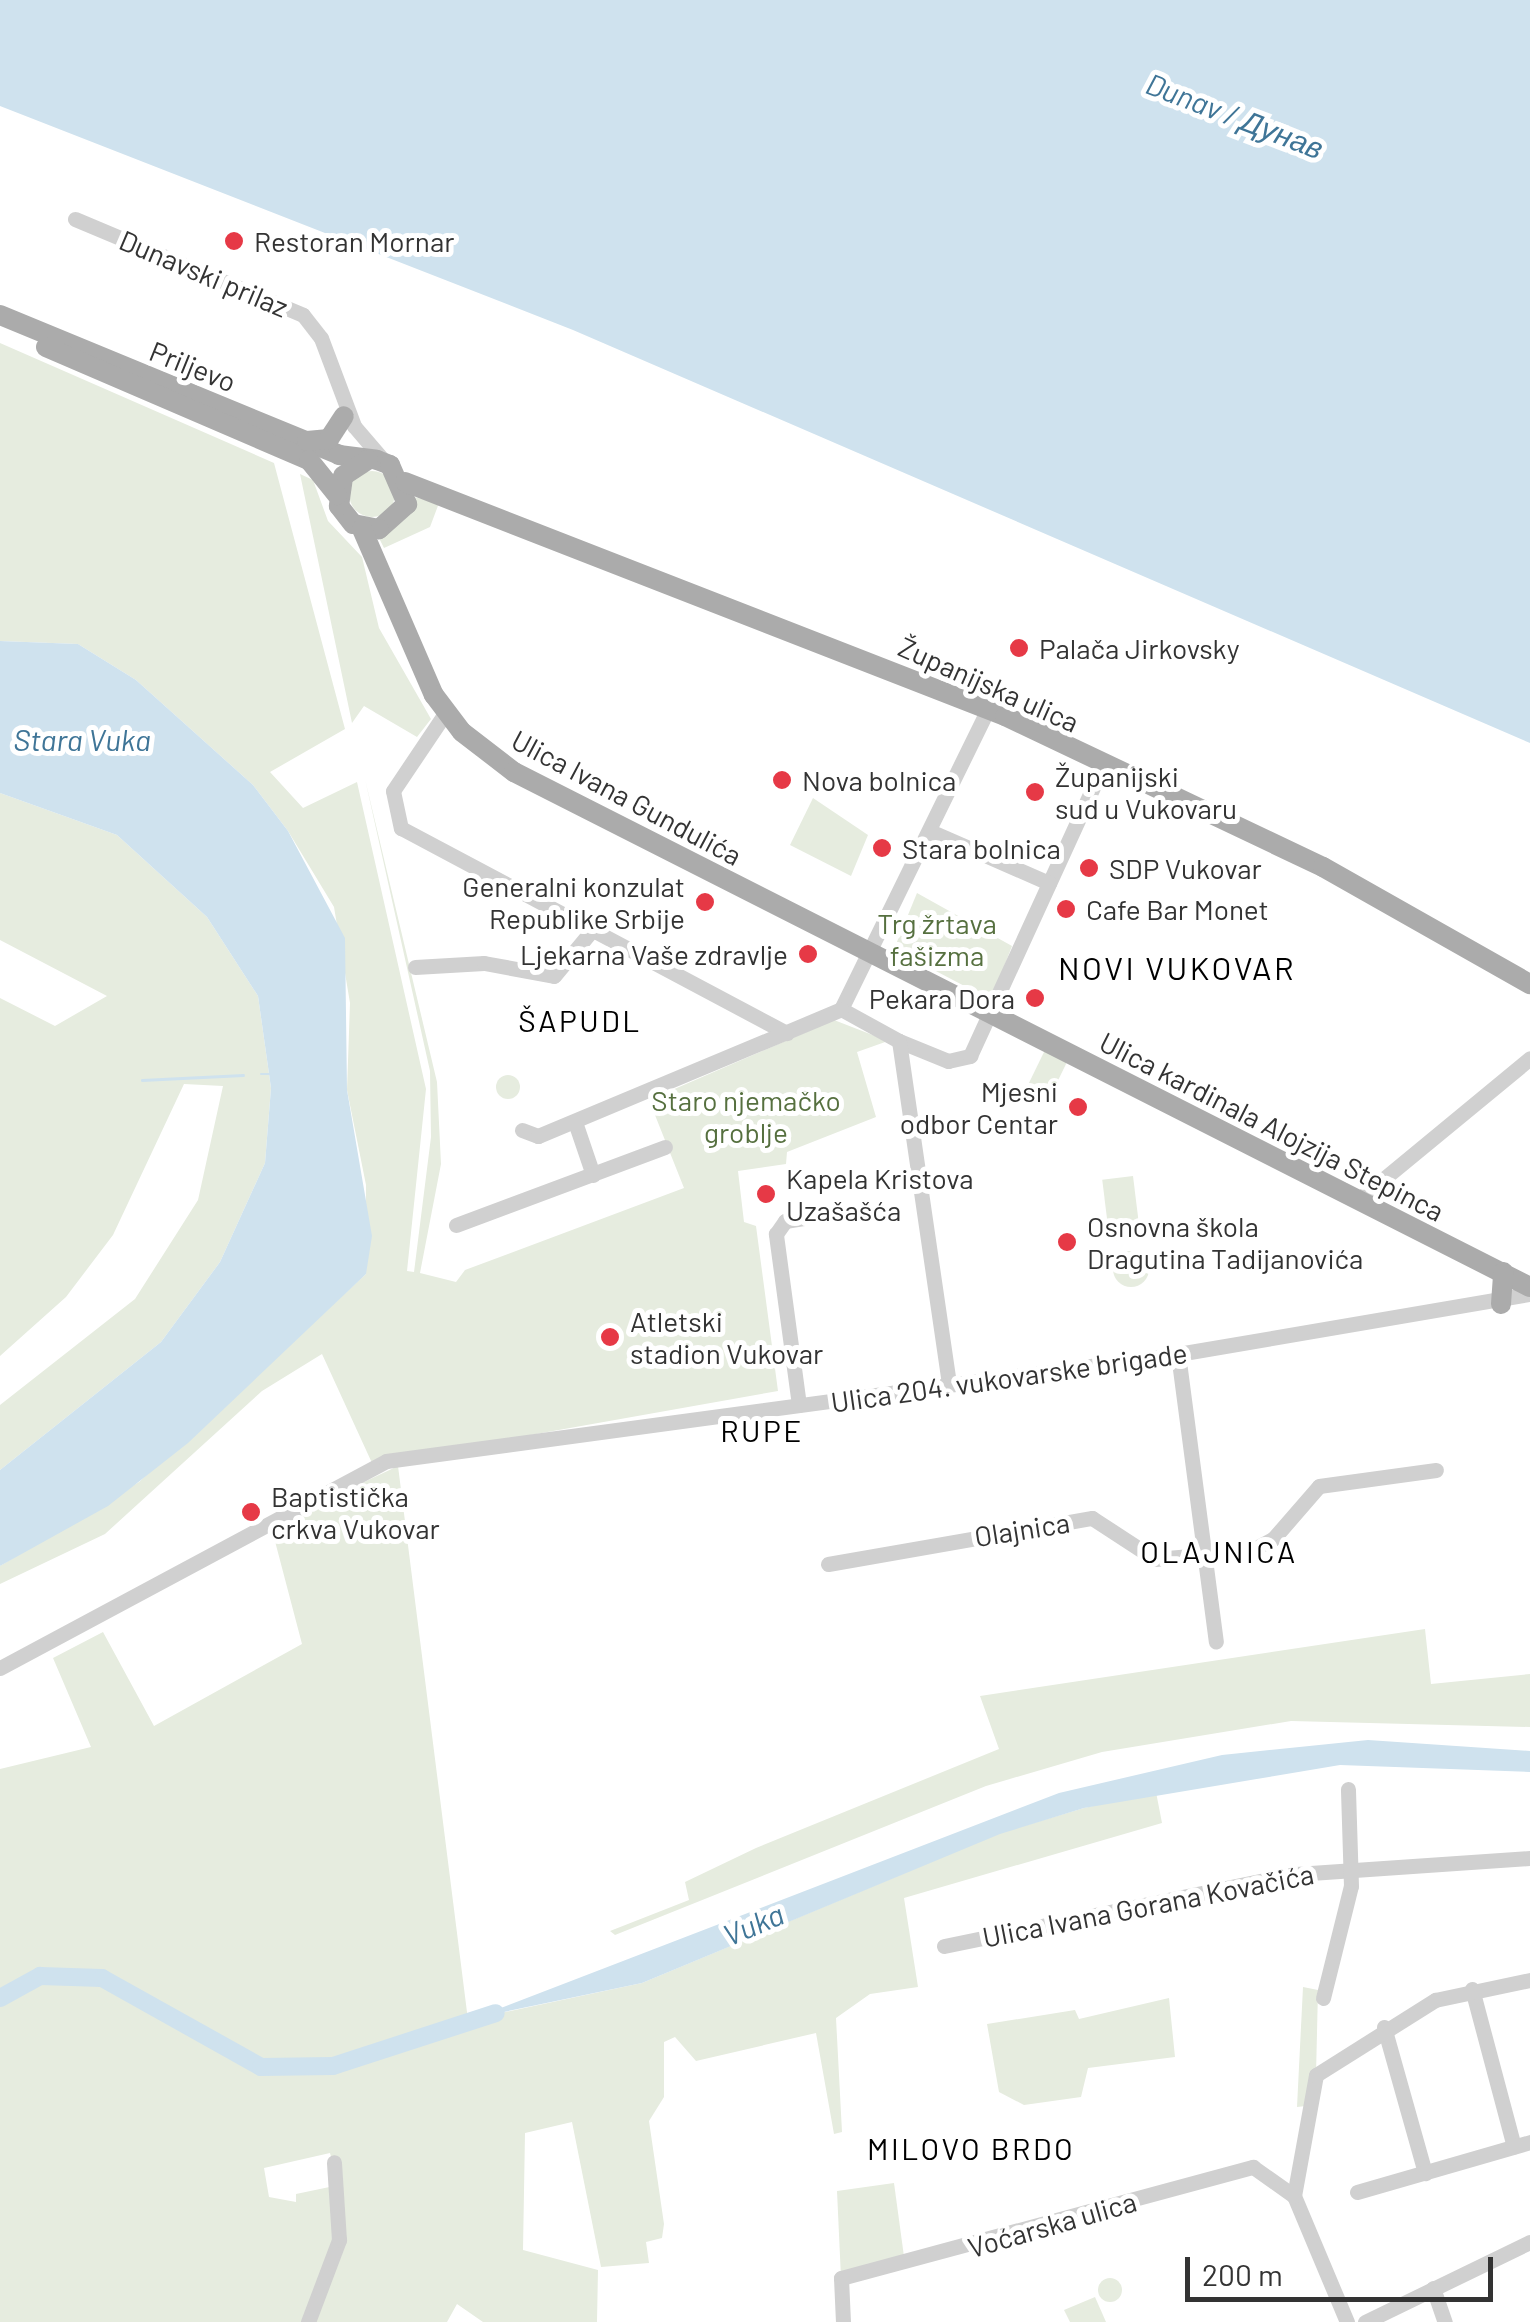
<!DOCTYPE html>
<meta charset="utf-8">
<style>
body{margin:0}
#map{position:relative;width:1530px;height:2322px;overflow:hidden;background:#fff;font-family:Barlow,sans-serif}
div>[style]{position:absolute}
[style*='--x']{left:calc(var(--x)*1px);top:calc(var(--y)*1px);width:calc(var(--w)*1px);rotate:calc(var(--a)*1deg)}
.green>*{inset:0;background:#e6ecdf;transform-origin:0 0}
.round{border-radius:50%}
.water>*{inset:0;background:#cfe2ee}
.stream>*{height:2.5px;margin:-1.25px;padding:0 1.25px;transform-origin:1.25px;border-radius:1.25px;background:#cfe2ee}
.river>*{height:18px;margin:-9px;padding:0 9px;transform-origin:9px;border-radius:9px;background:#cfe2ee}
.minor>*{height:15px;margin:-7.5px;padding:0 7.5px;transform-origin:7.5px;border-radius:7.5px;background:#d0d0d0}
.major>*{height:20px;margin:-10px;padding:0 10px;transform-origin:10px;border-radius:10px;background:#ababab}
.dots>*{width:28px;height:28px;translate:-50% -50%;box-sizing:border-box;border:5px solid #fff;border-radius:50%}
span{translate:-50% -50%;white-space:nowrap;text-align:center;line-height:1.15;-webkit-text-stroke:10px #fff;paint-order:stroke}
.poi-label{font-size:28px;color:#333}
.left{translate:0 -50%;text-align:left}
.right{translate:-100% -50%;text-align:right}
.street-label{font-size:28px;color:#333}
.park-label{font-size:28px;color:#56703f}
.water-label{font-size:30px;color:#3f7597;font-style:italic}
.neighbourhood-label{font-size:30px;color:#000;letter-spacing:2.5px}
.quarter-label{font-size:32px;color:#000;letter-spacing:2.5px}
.scale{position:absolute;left:1185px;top:2257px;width:308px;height:45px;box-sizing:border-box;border:5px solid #333;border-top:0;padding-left:12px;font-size:30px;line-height:35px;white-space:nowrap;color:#333;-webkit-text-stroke:8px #fff;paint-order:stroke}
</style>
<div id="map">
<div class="green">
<div style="clip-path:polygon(0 343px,274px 463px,345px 729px,270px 772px,303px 808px,357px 782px,426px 1089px,407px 1271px,414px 1272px,431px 1137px,430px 1071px,365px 779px,437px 1082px,441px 1164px,420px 1273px,456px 1282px,465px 1270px,684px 1188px,649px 1100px,834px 1020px,888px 1041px,857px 1052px,876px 1117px,787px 1152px,786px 1164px,738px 1171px,744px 1222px,756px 1226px,778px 1391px,372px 1463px,322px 1354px,262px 1391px,105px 1534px,0 1584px,0 1566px,139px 1482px,366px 1274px,366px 1185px,347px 1090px,350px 1003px,334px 907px,288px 831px,253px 785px,136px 680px,78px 644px,0 641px)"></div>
<div class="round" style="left:349px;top:471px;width:46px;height:46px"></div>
<div style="clip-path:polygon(300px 474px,313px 480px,328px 521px,362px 557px,379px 628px,431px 719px,417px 737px,364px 706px,352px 723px)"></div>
<div style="clip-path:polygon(414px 497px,439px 503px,430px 527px,384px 548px,378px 536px,404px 520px)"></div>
<div style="clip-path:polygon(0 793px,117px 835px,207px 917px,258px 996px,271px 1088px,265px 1163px,220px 1262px,161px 1342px,0 1470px,0 1405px,135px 1299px,198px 1200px,223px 1086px,184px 1084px,113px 1235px,66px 1297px,0 1356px,0 998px,55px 1026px,107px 996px,0 940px)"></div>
<div style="clip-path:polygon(813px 798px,868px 835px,851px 876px,790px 845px)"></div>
<div style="clip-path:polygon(917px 893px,1012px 946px,991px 1000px,894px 949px)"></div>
<div style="left:1045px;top:1050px;width:25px;height:50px;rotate:26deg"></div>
<div class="round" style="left:496px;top:1075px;width:24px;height:24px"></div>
<div style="left:1133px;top:1176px;width:62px;height:31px;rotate:83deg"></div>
<div class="round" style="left:1113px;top:1251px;width:36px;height:36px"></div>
<div style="clip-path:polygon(evenodd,398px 1466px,468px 2020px,642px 1983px,1000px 1833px,1084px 1808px,1156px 1792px,1162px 1823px,904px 1898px,918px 1987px,870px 1994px,836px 2018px,842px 2132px,834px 2134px,816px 2033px,696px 2061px,675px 2037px,664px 2042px,664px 2097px,649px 2121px,664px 2224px,662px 2238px,646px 2242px,649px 2263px,601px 2267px,572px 2122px,525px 2133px,523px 2250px,598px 2270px,597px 2322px,483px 2322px,457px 2304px,447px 2322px,0 2322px,0 1769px,91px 1747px,53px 1658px,103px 1632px,154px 1726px,302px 1644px,271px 1526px,398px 1466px,330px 2153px,339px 2185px,296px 2194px,296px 2202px,269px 2197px,264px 2168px,330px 2153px)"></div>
<div style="clip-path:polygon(1425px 1629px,1431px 1684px,1530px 1674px,1530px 1727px,1291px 1721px,1102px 1752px,986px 1786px,615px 1935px,610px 1931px,689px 1900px,685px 1882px,756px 1848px,999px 1749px,980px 1696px)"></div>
<div style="clip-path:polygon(1303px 1987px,1318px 1990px,1316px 2075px,1306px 2106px,1297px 2107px)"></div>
<div style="clip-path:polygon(1169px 1998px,1175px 2057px,1088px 2068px,1081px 2097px,1024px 2105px,999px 2092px,987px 2024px,1075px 2010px,1079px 2019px)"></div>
<div style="clip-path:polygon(894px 2183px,905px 2264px,841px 2278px,837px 2191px)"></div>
<div class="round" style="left:1098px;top:2278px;width:24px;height:24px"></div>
<div style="clip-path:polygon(1095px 2297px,1106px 2322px,1070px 2322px,1064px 2310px)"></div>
</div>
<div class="water">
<div style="clip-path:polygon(0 0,1530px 0,1530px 743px,573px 330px,0 106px)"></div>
<div style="clip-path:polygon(0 641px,78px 644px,136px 680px,253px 785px,288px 831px,345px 938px,347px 1090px,372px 1236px,366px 1274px,188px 1443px,108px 1506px,0 1566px,0 1470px,161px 1342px,220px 1262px,265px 1163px,271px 1088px,258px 996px,207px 917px,117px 835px,0 793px)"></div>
<div style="clip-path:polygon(1368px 1740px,1530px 1751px,1530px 1772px,1340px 1765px,1084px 1808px,1000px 1834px,642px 1983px,475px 2018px,1059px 1793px,1222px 1755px)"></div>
</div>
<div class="stream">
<div style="--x:261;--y:1074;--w:8;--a:0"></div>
<div style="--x:142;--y:1080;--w:101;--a:-2.8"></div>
</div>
<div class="river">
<div style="--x:0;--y:1998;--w:46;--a:-28.8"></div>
<div style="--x:40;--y:1976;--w:62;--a:1.8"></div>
<div style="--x:102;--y:1978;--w:182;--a:29.2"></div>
<div style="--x:261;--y:2067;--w:72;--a:-0.8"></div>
<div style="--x:333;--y:2066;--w:171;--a:-18"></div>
</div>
<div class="minor">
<div style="--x:75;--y:219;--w:247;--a:22.8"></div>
<div style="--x:303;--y:315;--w:29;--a:52"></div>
<div style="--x:321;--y:338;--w:94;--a:69.4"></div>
<div style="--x:354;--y:426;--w:45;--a:49.5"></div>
<div style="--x:988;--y:709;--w:334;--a:116.1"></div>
<div style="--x:841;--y:1009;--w:66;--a:28.9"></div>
<div style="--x:899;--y:1041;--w:53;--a:22.2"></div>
<div style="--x:948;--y:1061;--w:23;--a:-13"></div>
<div style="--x:970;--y:1056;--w:320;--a:-65.4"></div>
<div style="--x:446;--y:712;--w:95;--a:123.9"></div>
<div style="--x:393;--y:791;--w:38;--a:78"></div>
<div style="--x:401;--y:828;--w:437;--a:28"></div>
<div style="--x:930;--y:831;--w:130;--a:23.6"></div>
<div style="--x:415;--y:967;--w:69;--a:-3.3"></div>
<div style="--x:484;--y:963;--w:71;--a:10.5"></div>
<div style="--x:554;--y:976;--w:61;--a:-50.3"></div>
<div style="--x:899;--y:1041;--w:347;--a:81.7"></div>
<div style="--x:575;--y:1122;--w:56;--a:71.2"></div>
<div style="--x:522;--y:1130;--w:17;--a:21"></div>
<div style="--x:538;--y:1136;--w:329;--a:-22.7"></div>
<div style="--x:1358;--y:1200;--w:223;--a:-39.5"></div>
<div style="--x:456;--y:1225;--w:223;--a:-20.5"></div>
<div style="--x:1178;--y:1354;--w:290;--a:82.5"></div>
<div style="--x:799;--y:1405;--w:173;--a:-97.7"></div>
<div style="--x:776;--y:1234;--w:16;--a:-55"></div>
<div style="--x:785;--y:1221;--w:39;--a:-9"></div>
<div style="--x:828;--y:1564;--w:268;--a:-9.9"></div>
<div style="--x:1092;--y:1518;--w:75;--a:33.1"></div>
<div style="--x:1155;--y:1559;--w:95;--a:-4.8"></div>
<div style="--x:1250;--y:1551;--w:26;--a:-28"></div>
<div style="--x:1273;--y:1539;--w:70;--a:-49"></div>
<div style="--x:1319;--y:1486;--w:118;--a:-7.8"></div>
<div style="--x:0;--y:1668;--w:438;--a:-28.2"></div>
<div style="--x:386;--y:1461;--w:799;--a:-7.69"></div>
<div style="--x:1178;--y:1354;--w:357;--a:-9.7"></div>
<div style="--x:944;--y:1946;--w:359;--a:-11.6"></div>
<div style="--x:1296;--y:1874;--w:235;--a:-3.9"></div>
<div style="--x:1472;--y:1989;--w:163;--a:75.1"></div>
<div style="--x:1323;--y:1998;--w:115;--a:-76"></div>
<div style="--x:1351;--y:1886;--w:97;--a:-91.8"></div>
<div style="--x:1384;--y:2027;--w:152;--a:74.3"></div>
<div style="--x:1357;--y:2192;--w:180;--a:-16.1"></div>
<div style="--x:1433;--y:2288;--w:36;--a:71"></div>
<div style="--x:308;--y:2322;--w:88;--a:-69.3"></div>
<div style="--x:339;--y:2240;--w:78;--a:-93.7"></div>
<div style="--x:843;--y:2322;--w:44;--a:-92.6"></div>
<div style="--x:841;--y:2278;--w:427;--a:-15.1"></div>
<div style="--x:1253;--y:2167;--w:50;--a:35.3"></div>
<div style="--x:1347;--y:2322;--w:137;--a:-112.8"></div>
<div style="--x:1294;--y:2196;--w:123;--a:-79.7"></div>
<div style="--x:1316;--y:2075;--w:141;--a:-32.2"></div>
<div style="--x:1435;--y:2000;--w:97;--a:-11.9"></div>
<div style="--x:1365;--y:2322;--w:183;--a:-25.9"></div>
</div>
<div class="major">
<div style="--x:0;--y:315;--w:367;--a:22.4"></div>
<div style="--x:339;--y:455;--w:38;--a:7"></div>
<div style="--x:377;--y:460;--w:14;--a:21"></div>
<div style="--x:390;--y:465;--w:43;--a:66.4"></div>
<div style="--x:407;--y:504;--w:38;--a:138"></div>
<div style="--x:379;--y:529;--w:26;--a:-169"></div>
<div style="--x:353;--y:524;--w:23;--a:-128"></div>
<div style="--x:339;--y:506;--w:30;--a:-82"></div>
<div style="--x:343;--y:476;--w:30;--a:-33"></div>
<div style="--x:46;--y:347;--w:286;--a:23.3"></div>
<div style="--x:309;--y:460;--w:45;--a:51.3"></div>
<div style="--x:307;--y:441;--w:22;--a:-5"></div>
<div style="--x:329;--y:439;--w:27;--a:-57"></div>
<div style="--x:405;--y:482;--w:644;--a:21.31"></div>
<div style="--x:1005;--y:716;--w:352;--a:25.4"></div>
<div style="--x:1323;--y:867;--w:238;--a:29.5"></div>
<div style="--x:362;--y:529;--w:181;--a:66.6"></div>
<div style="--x:434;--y:695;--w:46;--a:52.9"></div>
<div style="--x:462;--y:732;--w:66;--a:37.6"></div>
<div style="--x:514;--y:772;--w:1139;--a:26.88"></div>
<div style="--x:1501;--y:1304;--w:32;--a:-86"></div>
</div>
<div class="dots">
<div style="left:234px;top:241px;background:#e63946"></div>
<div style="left:1019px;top:648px;background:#e63946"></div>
<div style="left:782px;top:780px;background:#e63946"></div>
<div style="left:1035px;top:792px;background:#e63946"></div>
<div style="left:882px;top:848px;background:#e63946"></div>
<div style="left:1089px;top:868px;background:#e63946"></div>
<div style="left:705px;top:902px;background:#e63946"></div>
<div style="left:1066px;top:909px;background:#e63946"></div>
<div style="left:808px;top:954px;background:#e63946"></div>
<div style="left:1035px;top:998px;background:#e63946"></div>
<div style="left:1078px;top:1107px;background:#e63946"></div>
<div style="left:766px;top:1194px;background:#e63946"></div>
<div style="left:1067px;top:1242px;background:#e63946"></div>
<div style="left:610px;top:1337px;background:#e63946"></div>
<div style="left:251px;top:1512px;background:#e63946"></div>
</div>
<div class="poi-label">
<span class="left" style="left:254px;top:241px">Restoran Mornar</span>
<span class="left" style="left:1039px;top:648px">Palača Jirkovsky</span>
<span class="left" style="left:1055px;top:792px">Županijski<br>sud u Vukovaru</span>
<span class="left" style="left:802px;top:780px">Nova bolnica</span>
<span class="left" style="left:902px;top:848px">Stara bolnica</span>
<span class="left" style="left:1109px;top:868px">SDP Vukovar</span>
<span class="right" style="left:685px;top:902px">Generalni konzulat<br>Republike Srbije</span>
<span class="left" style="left:1086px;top:909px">Cafe Bar Monet</span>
<span class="right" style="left:788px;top:954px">Ljekarna Vaše zdravlje</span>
<span class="right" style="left:1015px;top:998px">Pekara Dora</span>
<span class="right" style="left:1058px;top:1107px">Mjesni<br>odbor Centar</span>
<span class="left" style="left:786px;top:1194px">Kapela Kristova<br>Uzašašća</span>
<span class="left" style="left:1087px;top:1242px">Osnovna škola<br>Dragutina Tadijanovića</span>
<span class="left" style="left:630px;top:1337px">Atletski<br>stadion Vukovar</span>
<span class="left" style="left:271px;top:1512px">Baptistička<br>crkva Vukovar</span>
</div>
<div class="street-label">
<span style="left:204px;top:273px;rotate:23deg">Dunavski prilaz</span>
<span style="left:193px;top:366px;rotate:22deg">Priljevo</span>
<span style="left:989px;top:684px;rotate:24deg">Županijska ulica</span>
<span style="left:627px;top:797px;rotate:28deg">Ulica Ivana Gundulića</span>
<span style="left:1272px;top:1126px;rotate:27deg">Ulica kardinala Alojzija Stepinca</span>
<span style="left:1009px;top:1377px;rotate:-8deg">Ulica 204. vukovarske brigade</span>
<span style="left:1022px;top:1529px;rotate:-9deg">Olajnica</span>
<span style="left:1148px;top:1905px;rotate:-11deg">Ulica Ivana Gorana Kovačića</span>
<span style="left:1052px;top:2224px;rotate:-16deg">Voćarska ulica</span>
</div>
<div class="park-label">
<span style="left:937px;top:939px">Trg žrtava<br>fašizma</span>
<span style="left:746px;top:1116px">Staro njemačko<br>groblje</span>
</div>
<div class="water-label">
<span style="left:1235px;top:115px;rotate:21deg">Dunav / Дунав</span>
<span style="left:82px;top:739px">Stara Vuka</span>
<span style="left:753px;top:1924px;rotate:-23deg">Vuka</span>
</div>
<div class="neighbourhood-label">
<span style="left:580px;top:1020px">ŠAPUDL</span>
<span style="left:762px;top:1430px">RUPE</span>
<span style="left:1219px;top:1551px">OLAJNICA</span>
<span style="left:971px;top:2148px">MILOVO BRDO</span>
</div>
<div class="quarter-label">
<span style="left:1177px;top:967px">NOVI VUKOVAR</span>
</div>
<div class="scale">200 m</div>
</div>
